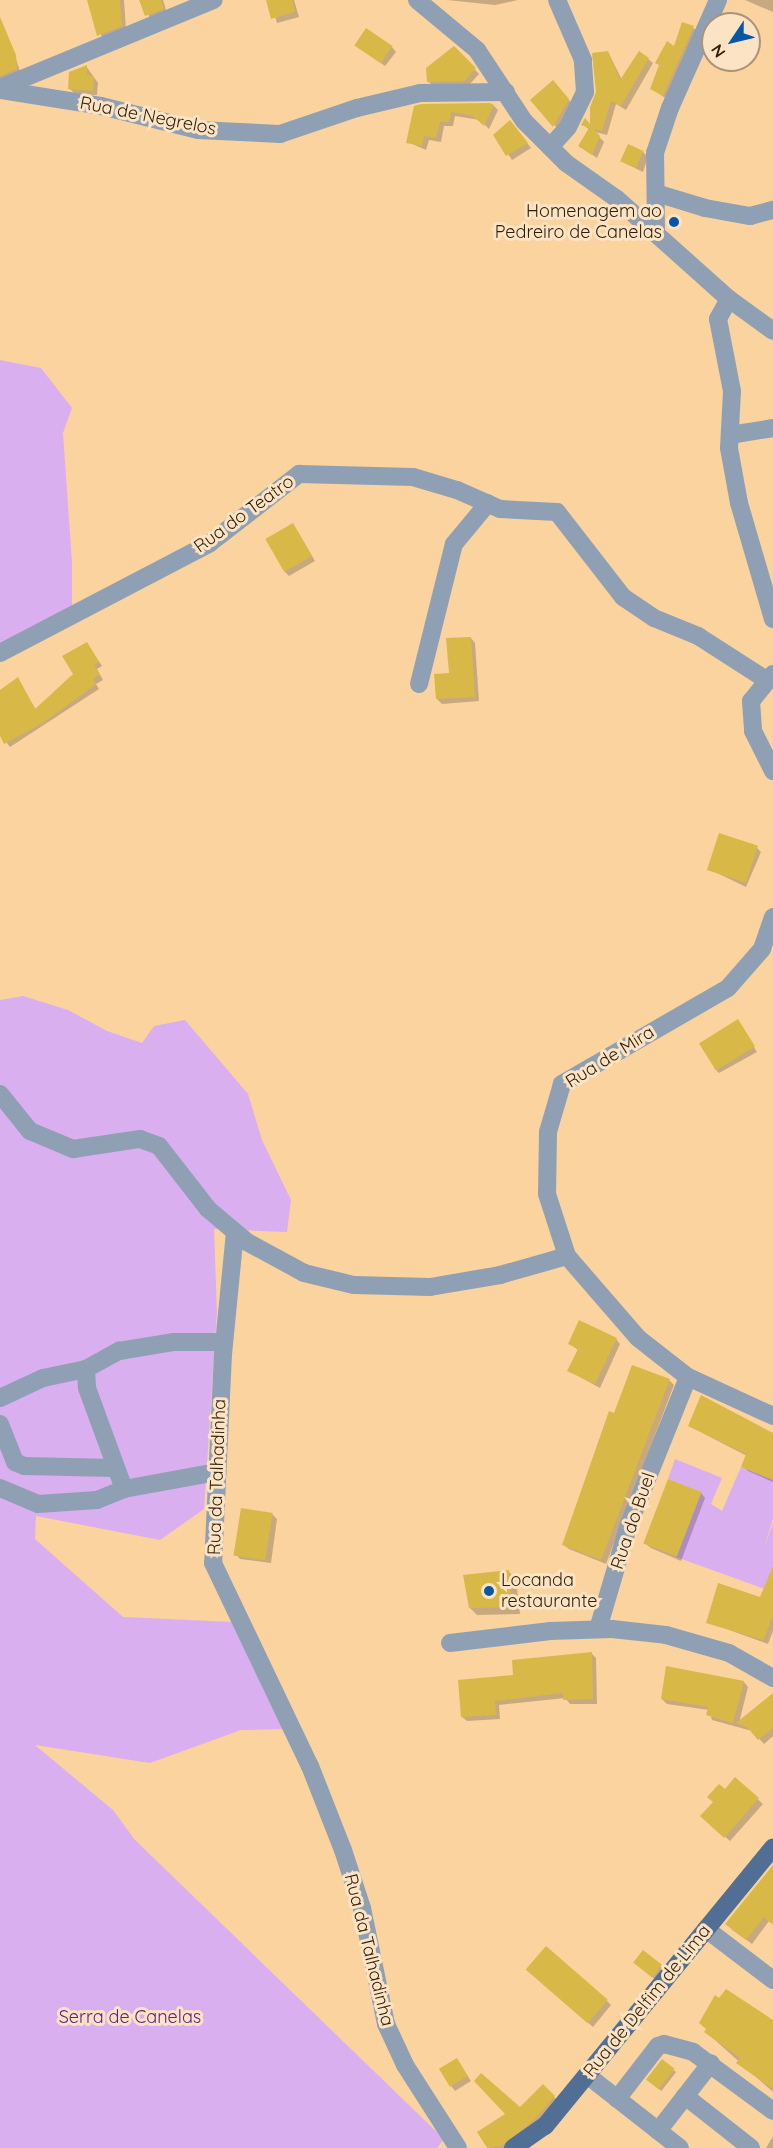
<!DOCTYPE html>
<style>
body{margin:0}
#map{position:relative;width:773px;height:2148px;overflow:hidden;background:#fad39f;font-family:Quicksand,sans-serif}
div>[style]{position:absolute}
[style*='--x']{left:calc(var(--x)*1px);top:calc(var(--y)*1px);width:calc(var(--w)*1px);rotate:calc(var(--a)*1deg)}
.green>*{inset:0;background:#d9afef}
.shadow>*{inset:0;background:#0003;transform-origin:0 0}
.building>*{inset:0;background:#d8b947;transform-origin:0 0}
.minor>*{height:18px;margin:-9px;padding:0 9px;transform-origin:9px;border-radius:9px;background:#8fa0b5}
.major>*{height:18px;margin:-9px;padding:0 9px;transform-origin:9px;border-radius:9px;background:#516f94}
.dots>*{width:16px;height:16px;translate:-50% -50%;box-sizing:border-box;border:3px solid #fbe3c4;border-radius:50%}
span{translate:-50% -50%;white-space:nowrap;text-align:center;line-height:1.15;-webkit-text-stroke:6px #fbe3c4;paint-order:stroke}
.street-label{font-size:18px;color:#2e1f0a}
.poi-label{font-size:18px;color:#2e1f0a}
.right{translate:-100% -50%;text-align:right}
.left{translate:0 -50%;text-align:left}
.park-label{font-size:18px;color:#661d83}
.north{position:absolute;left:701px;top:12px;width:60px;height:60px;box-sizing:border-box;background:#fbe3c4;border:2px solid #a9957a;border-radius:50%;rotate:235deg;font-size:16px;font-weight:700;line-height:24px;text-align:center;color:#2e1f0a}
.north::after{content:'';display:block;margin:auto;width:21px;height:27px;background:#0658a7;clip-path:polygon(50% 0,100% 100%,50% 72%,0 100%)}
</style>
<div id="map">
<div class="green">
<div style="clip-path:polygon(0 360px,41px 368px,72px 408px,63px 433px,72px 563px,72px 619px,0 655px)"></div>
<div style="clip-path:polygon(23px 996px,68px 1010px,107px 1031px,142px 1043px,154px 1026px,185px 1020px,248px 1094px,262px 1140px,291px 1200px,287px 1232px,214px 1229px,217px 1313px,204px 1509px,160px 1540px,36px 1516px,35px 1539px,123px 1617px,232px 1622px,284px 1729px,241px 1730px,150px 1763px,35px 1745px,113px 1810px,135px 1840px,444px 2139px,437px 2148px,0 2148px,0 1000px)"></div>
<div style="clip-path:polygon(675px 1459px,722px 1478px,711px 1504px,722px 1511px,741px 1467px,773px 1480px,773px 1519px,763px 1550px,773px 1523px,773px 1592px,676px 1557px,701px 1492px,668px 1479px)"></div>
</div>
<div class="shadow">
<div style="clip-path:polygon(89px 0,124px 0,126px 30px,103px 40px)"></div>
<div style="clip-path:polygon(141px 0,163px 0,167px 13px,151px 20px)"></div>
<div style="clip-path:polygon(270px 0,294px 0,299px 17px,277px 23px)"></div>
<div style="clip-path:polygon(447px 0,518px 0,495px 5px)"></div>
<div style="clip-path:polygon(745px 0,773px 0,773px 12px)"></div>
<div style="clip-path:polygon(693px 28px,698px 32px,668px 100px,651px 88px,675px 48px)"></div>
<div style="clip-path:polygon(10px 42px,21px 74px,0 82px,0 45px)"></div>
<div style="clip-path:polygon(357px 46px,392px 47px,396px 52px,385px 66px)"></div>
<div style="clip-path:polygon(454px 48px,479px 74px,469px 85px,433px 86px,428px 81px)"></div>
<div style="clip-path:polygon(608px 52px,622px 80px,648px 59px,653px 63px,626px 110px,616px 104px,607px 135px,595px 132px,604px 142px,597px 158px,580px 146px,590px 130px,583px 125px,592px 127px)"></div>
<div style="clip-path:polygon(86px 66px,98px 83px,97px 95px,75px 94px,70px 89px)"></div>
<div style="clip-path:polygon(557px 86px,573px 105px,559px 130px,532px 101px)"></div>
<div style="clip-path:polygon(494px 106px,498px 110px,489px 129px,480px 120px,455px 116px,453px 126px,444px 126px,441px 142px,429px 140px,426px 150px,408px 142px,415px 108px)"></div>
<div style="clip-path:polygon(514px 126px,531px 148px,512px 160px,495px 135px)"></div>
<div style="clip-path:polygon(643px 152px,648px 157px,643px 172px,623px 162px)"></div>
<div style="clip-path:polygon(293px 524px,315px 561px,289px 576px,284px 571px)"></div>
<div style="clip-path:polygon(471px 638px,475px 643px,479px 701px,442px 704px,437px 699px)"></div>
<div style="clip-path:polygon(87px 643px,102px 666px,97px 669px,103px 680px,96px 684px,99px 689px,10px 747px,0 734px,0 692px,18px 679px,36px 710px,75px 674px)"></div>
<div style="clip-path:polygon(757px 848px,761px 852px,746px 887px,709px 869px)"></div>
<div style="clip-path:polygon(739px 1024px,757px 1052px,719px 1073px,714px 1068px)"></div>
<div style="clip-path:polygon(616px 1339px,620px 1344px,600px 1388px,569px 1371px,578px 1350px,570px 1344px)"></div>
<div style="clip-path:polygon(669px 1380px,674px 1385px,606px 1564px,569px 1549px,564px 1545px)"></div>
<div style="clip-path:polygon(702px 1397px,773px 1434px,773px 1482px,748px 1471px,743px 1466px,747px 1456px,689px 1426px)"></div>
<div style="clip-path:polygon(701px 1493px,705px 1498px,681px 1561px,651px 1548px,646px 1544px)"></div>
<div style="clip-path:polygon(272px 1514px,277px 1519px,271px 1563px,240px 1559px,236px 1554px)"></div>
<div style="clip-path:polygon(509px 1572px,516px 1579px,520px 1614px,477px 1615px,470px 1608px)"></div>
<div style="clip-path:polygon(773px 1593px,773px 1631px,768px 1644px,707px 1622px)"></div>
<div style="clip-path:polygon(591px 1653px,596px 1658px,597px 1704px,570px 1704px,565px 1698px,499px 1705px,500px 1719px,467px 1721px,462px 1717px,515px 1677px)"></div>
<div style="clip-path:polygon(744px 1682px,748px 1687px,739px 1723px,773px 1704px,773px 1736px,764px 1744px,752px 1731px,712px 1720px,709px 1710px,667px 1704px,662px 1699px)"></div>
<div style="clip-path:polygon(735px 1779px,763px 1804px,730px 1841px,707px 1821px)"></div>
<div style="clip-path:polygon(773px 1871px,773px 1924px,769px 1921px,752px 1944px,731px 1929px)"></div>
<div style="clip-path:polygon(639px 1966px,661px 1966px,665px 1971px,657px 1981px)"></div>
<div style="clip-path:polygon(532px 1974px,607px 2001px,611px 2005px,593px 2027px)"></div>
<div style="clip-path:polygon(726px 1991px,773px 2025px,773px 2092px,706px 2032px)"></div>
<div style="clip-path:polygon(457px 2060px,471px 2081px,455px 2091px,451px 2086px)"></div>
<div style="left:662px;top:2061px;width:18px;height:24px;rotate:38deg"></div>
<div style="clip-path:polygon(543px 2086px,558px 2101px,509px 2148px,489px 2148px,479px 2132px,520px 2109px)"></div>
<div style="clip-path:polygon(773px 2136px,773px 2148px,766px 2148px)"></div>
</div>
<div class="building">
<div style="clip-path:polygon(87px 0,120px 0,122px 26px,97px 36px)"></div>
<div style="clip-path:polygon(139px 0,161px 0,164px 9px,145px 16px)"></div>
<div style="clip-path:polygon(266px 0,292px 0,295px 12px,271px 19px)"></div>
<div style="clip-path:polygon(0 17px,16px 55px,17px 69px,0 76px)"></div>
<div style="clip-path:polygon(682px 22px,694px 26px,663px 96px,650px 89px,659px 65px,655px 63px,667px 41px,674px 46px)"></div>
<div style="left:366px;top:28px;width:32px;height:21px;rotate:34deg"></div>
<div style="clip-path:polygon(454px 46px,476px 68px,464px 81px,427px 82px,426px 68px)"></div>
<div style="clip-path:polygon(608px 51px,620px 80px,639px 51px,649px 58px,621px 106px,611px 101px,602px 131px,594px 129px,600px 136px,592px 155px,578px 146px,589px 128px,581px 125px,585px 118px,590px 124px,590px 107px,596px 92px,592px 53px)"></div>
<div style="clip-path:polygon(87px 65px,87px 74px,94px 77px,93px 91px,68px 89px,69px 72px)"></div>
<div style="clip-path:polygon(553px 80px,569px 99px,553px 127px,530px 100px)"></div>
<div style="clip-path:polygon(421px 104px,490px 103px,494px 105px,484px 126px,473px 116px,451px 112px,449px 122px,440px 122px,436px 138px,424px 136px,422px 146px,406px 143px,414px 106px)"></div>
<div style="clip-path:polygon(510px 120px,528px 143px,506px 156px,493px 135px)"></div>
<div style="left:628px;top:144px;width:17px;height:19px;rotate:24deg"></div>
<div style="left:293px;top:523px;width:38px;height:32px;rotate:60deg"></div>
<div style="clip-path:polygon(471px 637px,475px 697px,436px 699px,434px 674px,449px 673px,446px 638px)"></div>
<div style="clip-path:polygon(87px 642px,99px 662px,94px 665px,100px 675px,93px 679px,96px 684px,43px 723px,4px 744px,0 736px,0 690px,18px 677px,35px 709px,73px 674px,62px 656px)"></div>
<div style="left:719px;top:833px;width:41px;height:39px;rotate:18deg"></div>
<div style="left:738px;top:1019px;width:32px;height:46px;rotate:58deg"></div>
<div style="clip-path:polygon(579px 1320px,617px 1338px,595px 1384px,567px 1371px,578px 1349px,568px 1344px)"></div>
<div style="clip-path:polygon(632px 1365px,670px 1379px,601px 1560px,562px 1545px,609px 1411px,614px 1413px)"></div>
<div style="clip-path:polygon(701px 1395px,773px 1433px,773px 1480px,741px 1467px,746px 1454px,688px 1426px)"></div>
<div style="left:668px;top:1479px;width:36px;height:69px;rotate:21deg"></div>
<div style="left:241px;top:1508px;width:32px;height:48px;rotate:9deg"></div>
<div style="clip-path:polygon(773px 1566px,773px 1616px,763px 1640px,706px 1623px,718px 1583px,760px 1597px)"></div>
<div style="clip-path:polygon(509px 1570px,513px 1607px,469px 1608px,463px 1575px)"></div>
<div style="clip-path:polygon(592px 1652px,593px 1699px,563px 1700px,563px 1693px,495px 1701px,496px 1715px,461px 1717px,458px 1680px,513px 1675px,512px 1660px)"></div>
<div style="clip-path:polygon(666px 1666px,744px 1681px,733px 1723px,706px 1715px,708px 1707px,661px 1699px)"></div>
<div style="clip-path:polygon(773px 1693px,773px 1728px,758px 1740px,747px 1727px,736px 1723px)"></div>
<div style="clip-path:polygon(735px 1777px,759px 1798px,724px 1838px,700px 1816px,713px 1802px,707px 1797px,719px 1784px,725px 1789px)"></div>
<div style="clip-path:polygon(773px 1865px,773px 1925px,764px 1917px,746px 1940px,725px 1924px)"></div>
<div style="left:546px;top:1946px;width:82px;height:31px;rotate:41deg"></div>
<div style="left:643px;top:1950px;width:24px;height:16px;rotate:38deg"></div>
<div style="clip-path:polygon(726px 1989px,773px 2020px,773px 2089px,736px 2063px,740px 2058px,704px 2032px,706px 2029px,699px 2023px,715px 1995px,719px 1998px)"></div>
<div style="left:457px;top:2058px;width:21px;height:21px;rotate:59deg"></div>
<div style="left:662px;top:2059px;width:16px;height:26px;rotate:38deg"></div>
<div style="clip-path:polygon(481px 2073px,520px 2107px,543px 2084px,555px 2096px,535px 2119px,502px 2146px,487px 2148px,477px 2132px,505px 2114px,474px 2081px)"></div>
</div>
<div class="minor">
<div style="--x:417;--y:0;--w:78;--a:39.8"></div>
<div style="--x:477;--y:50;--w:85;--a:56.5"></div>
<div style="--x:524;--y:121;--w:59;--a:45"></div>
<div style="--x:566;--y:163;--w:62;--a:35.2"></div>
<div style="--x:617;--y:199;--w:150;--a:41.8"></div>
<div style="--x:729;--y:299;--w:54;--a:36"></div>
<div style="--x:0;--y:88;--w:231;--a:-22.4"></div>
<div style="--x:0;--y:90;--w:102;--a:9"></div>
<div style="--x:101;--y:106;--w:100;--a:13.9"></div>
<div style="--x:198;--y:130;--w:82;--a:2.8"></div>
<div style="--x:280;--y:134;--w:81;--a:-18.7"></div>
<div style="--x:357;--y:108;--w:65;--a:-13.4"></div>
<div style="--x:420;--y:93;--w:86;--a:-0.7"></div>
<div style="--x:551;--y:146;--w:25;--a:-48"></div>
<div style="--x:568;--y:127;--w:39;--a:-64"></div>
<div style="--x:585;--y:92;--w:32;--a:-94"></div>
<div style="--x:583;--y:60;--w:65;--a:-113.4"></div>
<div style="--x:656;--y:193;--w:51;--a:17"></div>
<div style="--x:705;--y:208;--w:46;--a:10.1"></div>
<div style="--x:750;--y:216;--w:24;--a:-15"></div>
<div style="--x:656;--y:231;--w:78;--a:-90.7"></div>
<div style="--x:655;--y:153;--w:47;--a:-71.6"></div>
<div style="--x:670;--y:108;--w:118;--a:-66"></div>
<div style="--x:729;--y:299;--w:23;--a:119"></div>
<div style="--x:718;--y:319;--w:73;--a:79"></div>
<div style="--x:732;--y:391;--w:57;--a:93"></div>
<div style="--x:729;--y:448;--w:56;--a:79.7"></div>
<div style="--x:739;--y:503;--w:121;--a:73.7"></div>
<div style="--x:730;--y:435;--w:44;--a:-9.2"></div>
<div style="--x:0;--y:653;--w:237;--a:-27.6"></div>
<div style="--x:210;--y:543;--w:113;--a:-37.8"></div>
<div style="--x:299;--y:474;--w:114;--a:1.5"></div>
<div style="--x:413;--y:477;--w:46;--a:16.5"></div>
<div style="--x:457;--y:490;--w:47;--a:23.8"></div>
<div style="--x:500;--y:509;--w:57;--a:3"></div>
<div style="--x:557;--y:512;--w:108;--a:52.2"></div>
<div style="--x:623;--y:597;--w:37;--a:34"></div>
<div style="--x:654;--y:618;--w:48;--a:22.2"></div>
<div style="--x:698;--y:636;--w:80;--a:32.7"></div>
<div style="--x:773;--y:674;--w:35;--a:129"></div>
<div style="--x:751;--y:701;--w:30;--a:86"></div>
<div style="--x:753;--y:731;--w:45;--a:63.4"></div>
<div style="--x:419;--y:684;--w:144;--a:-76"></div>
<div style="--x:454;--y:544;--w:53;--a:-50.3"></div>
<div style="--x:773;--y:917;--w:34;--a:109"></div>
<div style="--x:762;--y:949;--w:52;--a:131.1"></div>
<div style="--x:728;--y:988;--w:192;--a:150"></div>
<div style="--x:562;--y:1084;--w:50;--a:106.3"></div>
<div style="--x:548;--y:1132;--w:62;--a:90.9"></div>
<div style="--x:547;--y:1194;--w:65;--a:72.1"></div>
<div style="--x:567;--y:1256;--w:108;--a:49.1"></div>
<div style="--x:638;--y:1338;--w:63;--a:38"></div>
<div style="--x:688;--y:1377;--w:94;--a:24.6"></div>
<div style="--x:0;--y:1094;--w:48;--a:51"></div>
<div style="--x:30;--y:1131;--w:47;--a:22.7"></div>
<div style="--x:73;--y:1149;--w:68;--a:-8.5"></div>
<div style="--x:140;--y:1139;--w:20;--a:20"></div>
<div style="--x:159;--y:1146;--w:80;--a:52.1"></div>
<div style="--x:208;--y:1209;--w:51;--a:40.2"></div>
<div style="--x:247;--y:1242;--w:65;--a:28.5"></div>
<div style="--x:304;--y:1273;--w:51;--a:13.5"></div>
<div style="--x:354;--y:1285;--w:76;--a:1.5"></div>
<div style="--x:430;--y:1287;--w:71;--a:-9.7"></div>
<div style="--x:500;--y:1275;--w:70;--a:-15.8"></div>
<div style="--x:235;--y:1232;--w:123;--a:95.6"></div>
<div style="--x:223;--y:1354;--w:209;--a:92.7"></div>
<div style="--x:213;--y:1563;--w:225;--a:64.5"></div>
<div style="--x:310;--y:1766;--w:90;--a:68.6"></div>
<div style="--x:343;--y:1850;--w:61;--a:71.9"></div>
<div style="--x:362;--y:1908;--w:118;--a:78.3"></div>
<div style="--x:386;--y:2024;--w:45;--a:65.1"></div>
<div style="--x:405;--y:2065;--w:98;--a:57.4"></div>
<div style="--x:0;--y:1398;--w:47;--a:-24.9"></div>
<div style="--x:43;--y:1378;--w:44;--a:-11.8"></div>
<div style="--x:0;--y:1424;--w:41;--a:68.5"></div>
<div style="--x:15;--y:1462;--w:10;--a:24"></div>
<div style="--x:24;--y:1466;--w:90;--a:1.3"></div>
<div style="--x:0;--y:1488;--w:41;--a:22.8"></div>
<div style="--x:38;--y:1504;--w:59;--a:-3.9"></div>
<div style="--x:97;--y:1500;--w:29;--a:-22"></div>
<div style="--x:124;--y:1489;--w:95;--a:-10.4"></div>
<div style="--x:124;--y:1489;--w:108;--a:-110.1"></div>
<div style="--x:87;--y:1388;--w:19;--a:-93"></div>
<div style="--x:86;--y:1369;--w:38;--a:-29"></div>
<div style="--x:119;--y:1351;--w:56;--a:-9.3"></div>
<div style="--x:174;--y:1342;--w:50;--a:0"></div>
<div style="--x:598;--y:1629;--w:109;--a:-73.6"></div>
<div style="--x:629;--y:1524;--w:158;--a:-68.1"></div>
<div style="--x:450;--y:1643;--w:101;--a:-6.8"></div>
<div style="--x:550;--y:1631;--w:62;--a:-1.8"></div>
<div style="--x:612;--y:1629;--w:54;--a:6.3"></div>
<div style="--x:666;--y:1635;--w:66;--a:15.9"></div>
<div style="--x:729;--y:1653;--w:51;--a:29.6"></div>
<div style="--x:706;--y:1929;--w:84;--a:37.3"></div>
<div style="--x:587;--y:2075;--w:118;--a:38.1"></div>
<div style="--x:685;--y:2096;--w:84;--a:38.2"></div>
<div style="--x:617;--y:2099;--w:67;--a:-52.3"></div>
<div style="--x:658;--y:2046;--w:6;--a:-18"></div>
<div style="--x:664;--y:2044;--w:30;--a:15"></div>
<div style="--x:693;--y:2052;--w:99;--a:36.4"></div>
<div style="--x:658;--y:2131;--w:86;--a:-52.1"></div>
</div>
<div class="major">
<div style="--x:513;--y:2148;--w:39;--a:-35"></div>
<div style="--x:545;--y:2126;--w:360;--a:-50.7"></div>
</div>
<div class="dots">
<div style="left:674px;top:222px;background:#0658a7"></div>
<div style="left:489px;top:1591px;background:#0658a7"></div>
</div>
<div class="street-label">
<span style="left:148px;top:116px;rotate:11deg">Rua de Negrelos</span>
<span style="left:244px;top:514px;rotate:-36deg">Rua do Teatro</span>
<span style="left:610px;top:1057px;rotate:-32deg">Rua de Mira</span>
<span style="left:217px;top:1477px;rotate:-88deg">Rua da Talhadinha</span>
<span style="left:633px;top:1521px;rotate:-71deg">Rua do Buel</span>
<span style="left:369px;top:1950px;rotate:76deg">Rua da Talhadinha</span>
<span style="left:647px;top:2001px;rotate:-51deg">Rua de Delfim de Lima</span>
</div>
<div class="poi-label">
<span class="right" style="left:662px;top:222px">Homenagem ao<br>Pedreiro de Canelas</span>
<span class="left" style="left:501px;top:1591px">Locanda<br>restaurante</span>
</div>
<div class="park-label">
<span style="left:130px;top:2017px">Serra de Canelas</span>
</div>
<div class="north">N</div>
</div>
